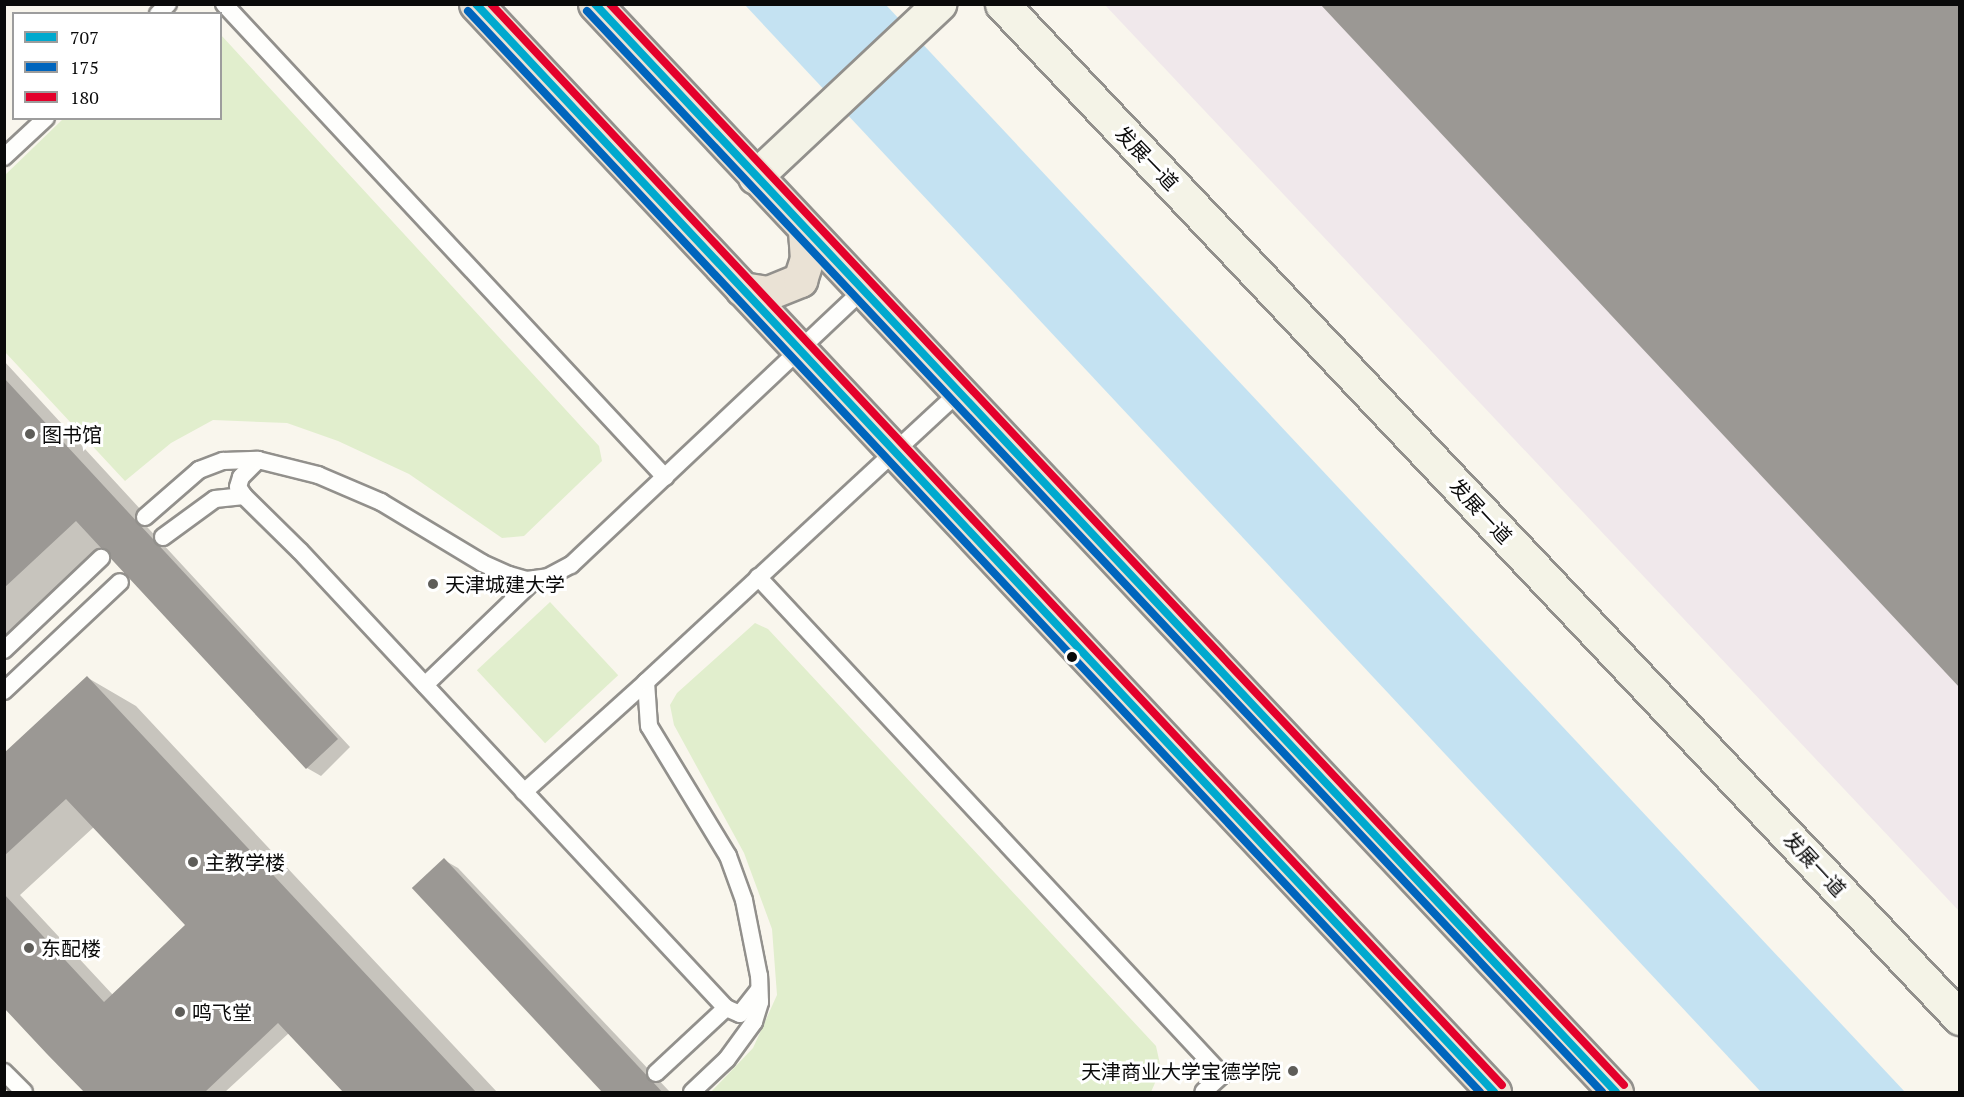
<!DOCTYPE html>
<meta charset="utf-8">
<style>
body{margin:0}
#map{position:relative;width:1964px;height:1097px;overflow:hidden;background:#f9f6ed;font-family:"PT Serif","Noto Sans SC",serif}
div>[style]{position:absolute}
[style*='--x']{left:calc(var(--x)*1px);top:calc(var(--y)*1px);width:calc(var(--w)*1px);rotate:calc(var(--a)*1deg)}
.industrial>*{inset:0;background:#f0e8eb}
.green>*{inset:0;background:#e1eecd;transform-origin:0 0}
.water>*{inset:0;background:#c4e2f2}
.shadow>*{inset:0;background:#0003}
.building>*{inset:0;background:#9b9894;transform-origin:0 0}
.roads{filter:drop-shadow(2px 0 #92908c) drop-shadow(-2px 0 #92908c) drop-shadow(0 2px #92908c) drop-shadow(0 -2px #92908c)}
.service>*{height:16px;margin:-8px;padding:0 8px;transform-origin:8px;border-radius:8px;background:#fefefc}
.secondary>*{height:33px;margin:-16.5px;padding:0 16.5px;transform-origin:16.5px;border-radius:16.5px;background:#f4f3e7}
.trunk>*{height:33px;margin:-16.5px;padding:0 16.5px;transform-origin:16.5px;border-radius:16.5px;background:#eae2d5}
.bus-1>*{height:8px;margin:-4px;padding:0 4px;transform-origin:4px;border-radius:4px;background:#00a9ce}
.bus-2>*{height:8px;margin:-4px;padding:0 4px;transform-origin:4px;border-radius:4px;background:#0065bd}
.bus-3>*{height:8px;margin:-4px;padding:0 4px;transform-origin:4px;border-radius:4px;background:#e4002b}
.dots>*{width:16px;height:16px;translate:-50% -50%;box-sizing:border-box;border:3px solid #fff;border-radius:50%}
span{translate:-50% -50%;white-space:nowrap;text-align:center;line-height:1.15;-webkit-text-stroke:6px #fff;paint-order:stroke}
.street-label{font-size:20px;color:#0a0a0a}
.poi-label{font-size:20px;color:#0a0a0a}
.left{translate:0 -50%;text-align:left}
.right{translate:-100% -50%;text-align:right}
.frame{position:absolute;inset:0;border:6px solid #0a0a0a;pointer-events:none}
.legend{position:absolute;left:12px;top:12px;width:210px;height:108px;box-sizing:border-box;background:#fff;border:2px solid #9d9d9d;margin:0;padding:8px 10px;list-style:none;font-size:18px;color:#0a0a0a}
.legend li{display:flex;align-items:center;gap:12px;height:30px}
.legend b{width:30px;border:2px solid #9d9d9d}
</style>
<div id="map">
<div class="industrial">
<div style="clip-path:polygon(1105px 5px,1959px 5px,1959px 911px)"></div>
</div>
<div class="green">
<div style="clip-path:polygon(221px 35px,599px 446px,602px 461px,524px 536px,502px 538px,409px 474px,338px 441px,287px 423px,213px 420px,171px 443px,125px 481px,5px 352px,5px 175px,63px 119px,220px 118px)"></div>
<div style="left:550px;top:602px;width:100px;height:100px;rotate:47deg"></div>
<div style="clip-path:polygon(755px 623px,768px 629px,1156px 1046px,1161px 1069px,1151px 1092px,711px 1092px,753px 1048px,777px 995px,772px 929px,744px 853px,674px 725px,670px 705px,677px 693px)"></div>
</div>
<div class="water">
<div style="clip-path:polygon(745px 5px,886px 5px,1905px 1092px,1761px 1092px)"></div>
</div>
<div class="shadow">
<div style="clip-path:polygon(4px 361px,142px 511px,137px 516px,350px 747px,321px 776px,307px 768px,103px 548px,4px 641px)"></div>
<div style="clip-path:polygon(evenodd,88px 678px,136px 706px,497px 1092px,345px 1092px,289px 1033px,225px 1092px,86px 1092px,4px 1006px,4px 755px,88px 678px,95px 826px,192px 931px,113px 995px,20px 895px,95px 826px)"></div>
<div style="clip-path:polygon(444px 860px,458px 868px,670px 1092px,607px 1092px,415px 888px)"></div>
</div>
<div class="building">
<div style="clip-path:polygon(1320px 4px,1960px 4px,1960px 688px)"></div>
<div style="clip-path:polygon(4px 378px,338px 739px,306px 769px,76px 521px,4px 588px)"></div>
<div style="clip-path:polygon(87px 676px,476px 1092px,343px 1092px,278px 1023px,205px 1092px,84px 1092px,47px 1054px,4px 1008px,4px 894px,104px 1002px,185px 925px,66px 799px,4px 856px,4px 753px)"></div>
<div style="left:444px;top:858px;width:322px;height:44px;rotate:47deg"></div>
</div>
<div class="roads">
<div class="service">
<div style="--x:224;--y:4;--w:647;--a:47.01"></div>
<div style="--x:158;--y:14;--w:14;--a:-45"></div>
<div style="--x:4;--y:157;--w:57;--a:-42.9"></div>
<div style="--x:258;--y:460;--w:24;--a:135"></div>
<div style="--x:241;--y:477;--w:10;--a:107"></div>
<div style="--x:238;--y:487;--w:11;--a:56"></div>
<div style="--x:244;--y:496;--w:78;--a:44.5"></div>
<div style="--x:300;--y:551;--w:625;--a:47.01"></div>
<div style="--x:726;--y:1008;--w:15;--a:23"></div>
<div style="--x:740;--y:1014;--w:29;--a:-52"></div>
<div style="--x:145;--y:517;--w:72;--a:-41"></div>
<div style="--x:199;--y:470;--w:26;--a:-21"></div>
<div style="--x:223;--y:461;--w:35;--a:-2"></div>
<div style="--x:258;--y:460;--w:62;--a:14"></div>
<div style="--x:318;--y:475;--w:69;--a:23.2"></div>
<div style="--x:381;--y:502;--w:118;--a:31.1"></div>
<div style="--x:482;--y:563;--w:30;--a:24"></div>
<div style="--x:509;--y:575;--w:19;--a:16"></div>
<div style="--x:527;--y:580;--w:21;--a:-8"></div>
<div style="--x:548;--y:577;--w:26;--a:-28"></div>
<div style="--x:571;--y:565;--w:401;--a:-43.3"></div>
<div style="--x:163;--y:537;--w:64;--a:-36.2"></div>
<div style="--x:215;--y:499;--w:29;--a:-6"></div>
<div style="--x:758;--y:577;--w:681;--a:47.02"></div>
<div style="--x:1222;--y:1075;--w:25;--a:138"></div>
<div style="--x:4;--y:650;--w:134;--a:-43.5"></div>
<div style="--x:425;--y:685;--w:153;--a:-43.9"></div>
<div style="--x:4;--y:691;--w:159;--a:-43.2"></div>
<div style="--x:524;--y:792;--w:164;--a:-42"></div>
<div style="--x:4;--y:1072;--w:28;--a:45"></div>
<div style="--x:656;--y:1073;--w:96;--a:-42.9"></div>
<div style="--x:692;--y:1092;--w:48;--a:-43.3"></div>
<div style="--x:727;--y:1059;--w:46;--a:-53.9"></div>
<div style="--x:754;--y:1022;--w:21;--a:-73"></div>
<div style="--x:760;--y:1002;--w:26;--a:-92"></div>
<div style="--x:759;--y:976;--w:77;--a:-101.2"></div>
<div style="--x:744;--y:900;--w:47;--a:-110"></div>
<div style="--x:728;--y:856;--w:152;--a:-121.3"></div>
<div style="--x:649;--y:726;--w:44;--a:-93.9"></div>
<div style="--x:646;--y:682;--w:424;--a:-42.8"></div>
</div>
<div class="secondary">
<div style="--x:1002;--y:4;--w:1395;--a:46.63"></div>
<div style="--x:755;--y:177;--w:253;--a:-43.2"></div>
</div>
<div class="trunk">
<div style="--x:476;--y:4;--w:1490;--a:46.9"></div>
<div style="--x:595;--y:4;--w:1492;--a:46.82"></div>
<div style="--x:742;--y:289;--w:26;--a:9"></div>
<div style="--x:768;--y:293;--w:35;--a:-22"></div>
<div style="--x:800;--y:280;--w:22;--a:-72"></div>
<div style="--x:807;--y:259;--w:29;--a:-94"></div>
</div>
</div>
<div class="bus-1">
<div style="--x:476;--y:4;--w:1490;--a:46.9"></div>
<div style="--x:595;--y:4;--w:1492;--a:46.82"></div>
</div>
<div class="bus-2">
<div style="--x:468;--y:11;--w:1481;--a:46.89"></div>
<div style="--x:587;--y:11;--w:1483;--a:46.8"></div>
</div>
<div class="bus-3">
<div style="--x:491;--y:4;--w:1480;--a:46.92"></div>
<div style="--x:610;--y:4;--w:1482;--a:46.83"></div>
</div>
<div class="dots">
<div style="left:30px;top:434px;background:#5e5d59"></div>
<div style="left:433px;top:584px;background:#5e5d59"></div>
<div style="left:1072px;top:657px;background:#0a0a0a"></div>
<div style="left:193px;top:862px;background:#5e5d59"></div>
<div style="left:29px;top:948px;background:#5e5d59"></div>
<div style="left:180px;top:1012px;background:#5e5d59"></div>
<div style="left:1293px;top:1071px;background:#5e5d59"></div>
</div>
<div class="street-label">
<span style="left:1147px;top:158px;rotate:46deg">发展一道</span>
<span style="left:1481px;top:511px;rotate:47deg">发展一道</span>
<span style="left:1815px;top:864px;rotate:47deg">发展一道</span>
</div>
<div class="poi-label">
<span class="left" style="left:42px;top:434px">图书馆</span>
<span class="left" style="left:445px;top:584px">天津城建大学</span>
<span class="left" style="left:205px;top:862px">主教学楼</span>
<span class="left" style="left:41px;top:948px">东配楼</span>
<span class="left" style="left:192px;top:1012px">鸣飞堂</span>
<span class="right" style="left:1281px;top:1071px">天津商业大学宝德学院</span>
</div>
<div class="frame"></div>
<ul class="legend">
<li><b style="height:8px;background:#00a9ce"></b>707</li>
<li><b style="height:8px;background:#0065bd"></b>175</li>
<li><b style="height:8px;background:#e4002b"></b>180</li>
</ul>
</div>
